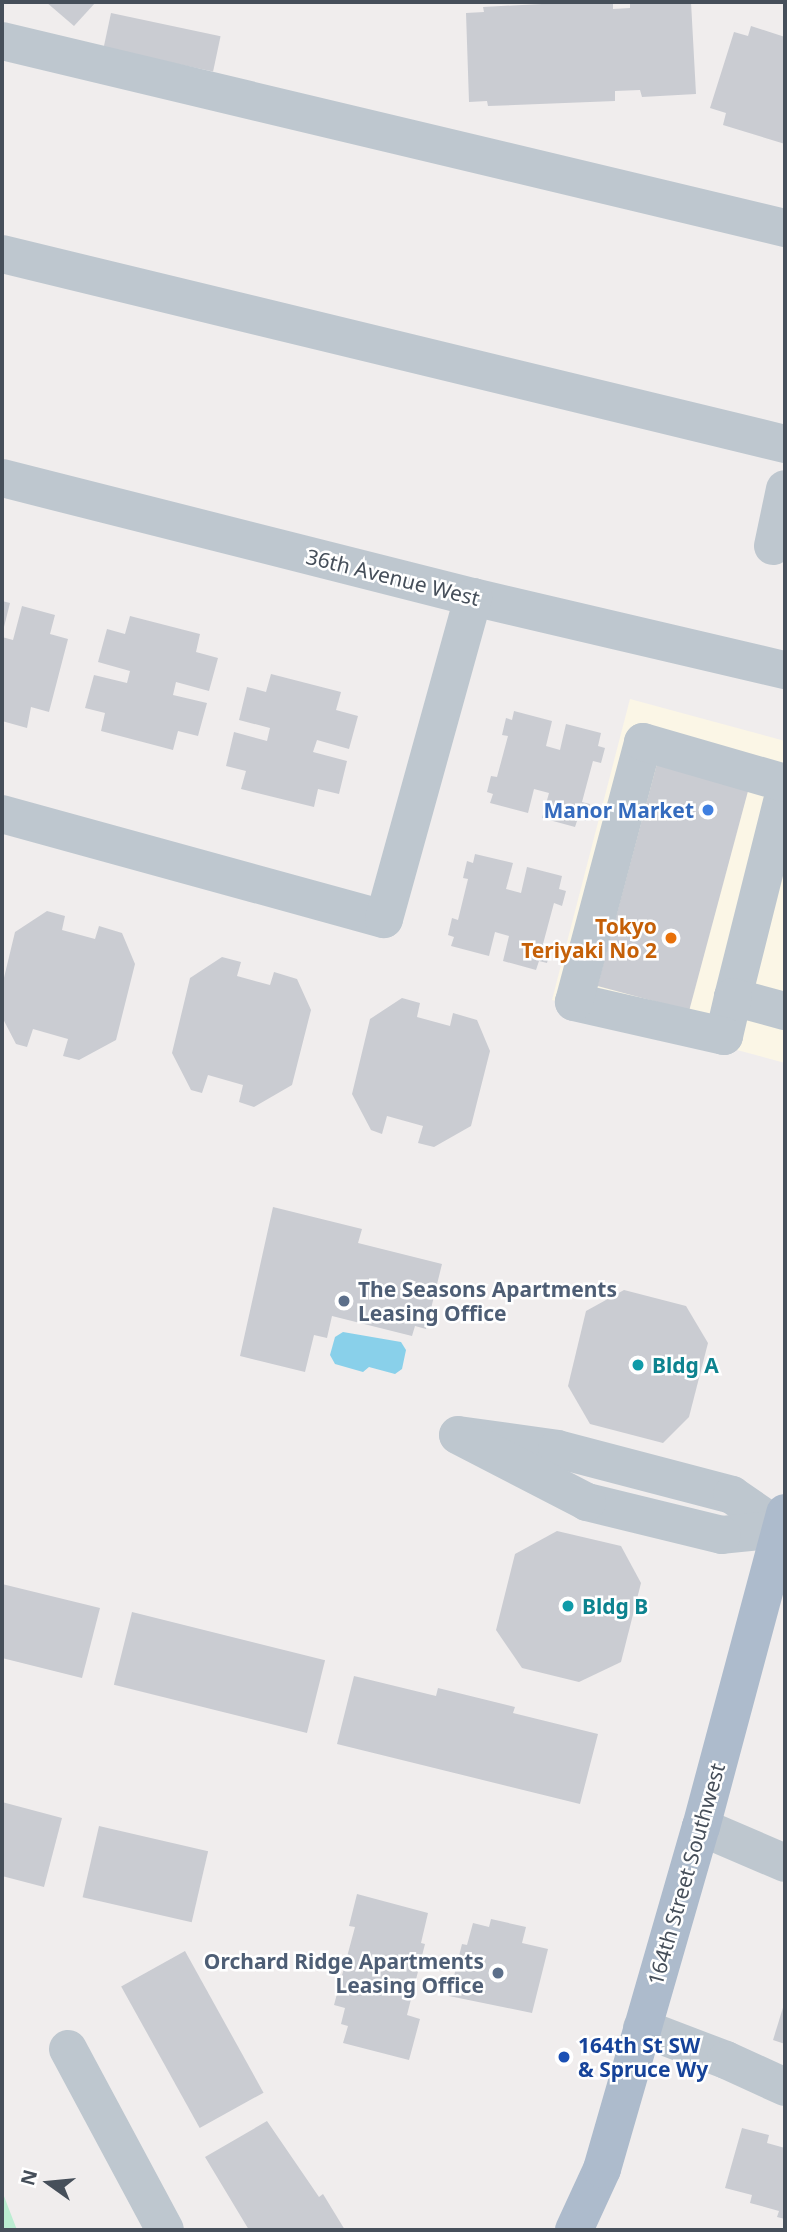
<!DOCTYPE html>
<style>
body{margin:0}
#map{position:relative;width:787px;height:2232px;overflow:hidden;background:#f0eded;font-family:"Noto Sans",sans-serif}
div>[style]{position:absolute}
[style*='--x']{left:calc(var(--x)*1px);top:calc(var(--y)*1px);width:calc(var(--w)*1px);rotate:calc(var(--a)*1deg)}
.commercial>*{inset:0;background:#fbf6e6}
.green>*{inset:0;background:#bcedd2}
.water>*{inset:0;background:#89d0ea}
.building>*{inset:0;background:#caccd2;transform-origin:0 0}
.minor>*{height:38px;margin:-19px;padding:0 19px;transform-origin:19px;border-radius:19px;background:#bec7cf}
.major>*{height:38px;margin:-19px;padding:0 19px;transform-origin:19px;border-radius:19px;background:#adbbcc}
.dots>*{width:19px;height:19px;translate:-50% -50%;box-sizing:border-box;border:4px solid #fff;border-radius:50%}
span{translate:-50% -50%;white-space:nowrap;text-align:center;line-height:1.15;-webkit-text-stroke:5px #fff;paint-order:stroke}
.street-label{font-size:21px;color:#464f5a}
.shop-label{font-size:21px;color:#366cbe;font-weight:700}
.right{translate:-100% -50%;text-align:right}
.food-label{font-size:21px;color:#c56008;font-weight:700}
.service-label{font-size:21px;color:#4e5e75;font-weight:700}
.left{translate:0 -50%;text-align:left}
.culture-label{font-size:21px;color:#0d838f;font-weight:700}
.transit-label{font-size:21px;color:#164399;font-weight:700}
.frame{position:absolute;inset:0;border:4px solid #464f5a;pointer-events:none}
.north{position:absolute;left:14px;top:2148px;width:70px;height:70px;-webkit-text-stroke:5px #fff;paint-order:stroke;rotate:285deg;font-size:19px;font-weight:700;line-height:28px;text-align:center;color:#464f5a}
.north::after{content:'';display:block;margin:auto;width:24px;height:32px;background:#464f5a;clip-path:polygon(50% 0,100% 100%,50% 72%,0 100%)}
</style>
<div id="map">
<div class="commercial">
<div style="clip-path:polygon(630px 699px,785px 741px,785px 1063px,552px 1000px)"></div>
</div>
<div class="green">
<div style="clip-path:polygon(2px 2191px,17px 2230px,2px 2230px)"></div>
</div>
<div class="water">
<div style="clip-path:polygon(343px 1332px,401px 1342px,406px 1350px,402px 1369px,395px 1374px,369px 1367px,363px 1372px,335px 1364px,330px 1355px,335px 1337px)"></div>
</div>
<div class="building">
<div style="clip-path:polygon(46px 2px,96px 2px,74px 26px)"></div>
<div style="clip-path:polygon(581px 2px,613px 2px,613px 9px,630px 8px,630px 2px,691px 2px,696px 94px,642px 97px,640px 90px,615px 91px,615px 101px,488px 106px,487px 101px,469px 102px,466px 13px,484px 12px,483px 7px)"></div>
<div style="left:111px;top:13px;width:112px;height:36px;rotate:12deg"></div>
<div style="clip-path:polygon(751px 26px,785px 37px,785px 144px,723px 125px,726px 113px,710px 108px,734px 32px,748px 36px)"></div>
<div style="clip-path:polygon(2px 601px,10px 603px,3px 631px,2px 631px)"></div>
<div style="clip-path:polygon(22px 606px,55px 615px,50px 634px,68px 639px,49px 712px,31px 707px,27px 728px,2px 721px,2px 637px,13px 640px)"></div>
<div style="clip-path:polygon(130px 616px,200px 634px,196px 652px,218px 658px,209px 691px,176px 682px,173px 695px,207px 703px,198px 736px,178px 731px,173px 750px,101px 731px,105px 713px,85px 708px,94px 675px,127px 683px,130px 671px,98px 662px,107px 629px,125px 634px)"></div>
<div style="clip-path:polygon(271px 674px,341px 692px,336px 710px,358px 716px,349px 749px,317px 740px,313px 752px,347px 761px,339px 794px,318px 789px,314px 807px,241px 789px,246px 771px,226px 766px,234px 732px,267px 741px,270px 728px,239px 720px,247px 687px,266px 692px)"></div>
<div style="clip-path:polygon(514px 711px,552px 721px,546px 746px,560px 750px,566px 724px,601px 733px,598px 746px,605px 748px,601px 763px,593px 761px,582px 802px,590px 804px,586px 821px,578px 818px,575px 827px,542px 818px,549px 793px,534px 789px,528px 813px,490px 803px,493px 794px,487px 792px,491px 776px,497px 777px,508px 736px,502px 735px,506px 718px,512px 720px)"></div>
<div style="left:658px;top:760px;width:95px;height:234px;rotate:15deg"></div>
<div style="clip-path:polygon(475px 854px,513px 863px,506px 889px,521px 893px,527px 867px,562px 876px,559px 889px,566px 891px,562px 906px,554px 903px,543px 944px,551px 947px,547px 963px,539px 961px,536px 970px,503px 961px,509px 936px,495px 932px,489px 956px,451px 946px,454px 937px,448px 935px,452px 918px,458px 920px,468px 879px,463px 878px,467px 861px,473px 863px)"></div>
<div style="clip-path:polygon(47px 911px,65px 916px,62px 930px,95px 939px,99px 926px,122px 933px,135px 964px,116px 1040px,79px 1060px,63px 1056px,68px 1039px,33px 1029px,27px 1047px,16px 1044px,2px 1017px,2px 986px,15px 932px)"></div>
<div style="clip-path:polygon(222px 957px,241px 962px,237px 976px,270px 985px,274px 972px,297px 979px,311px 1010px,292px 1085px,254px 1107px,239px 1102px,243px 1085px,208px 1075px,202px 1093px,191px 1090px,172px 1053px,190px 978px)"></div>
<div style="clip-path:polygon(402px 998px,420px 1003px,417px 1017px,450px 1026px,453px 1013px,477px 1020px,490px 1051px,471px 1126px,434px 1147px,418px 1143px,423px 1126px,387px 1116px,382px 1134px,371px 1130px,352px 1094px,370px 1019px)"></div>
<div style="clip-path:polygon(273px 1207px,362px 1229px,358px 1243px,442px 1264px,426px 1329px,415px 1326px,412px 1336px,332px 1316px,327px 1338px,314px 1335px,305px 1372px,240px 1356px)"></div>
<div style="clip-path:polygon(624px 1290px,686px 1306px,708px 1343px,689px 1417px,663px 1443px,590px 1424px,568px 1386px,586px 1311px)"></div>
<div style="clip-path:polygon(557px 1531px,621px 1546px,641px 1583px,621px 1662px,579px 1682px,522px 1668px,496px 1630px,515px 1554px)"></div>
<div style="clip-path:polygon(2px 1584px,100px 1608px,82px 1678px,2px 1658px)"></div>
<div style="left:132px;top:1612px;width:199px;height:75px;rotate:14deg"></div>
<div style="clip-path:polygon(354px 1676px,436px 1696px,438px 1688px,515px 1707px,513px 1713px,598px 1734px,580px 1804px,337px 1744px)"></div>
<div style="clip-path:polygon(2px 1802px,62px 1818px,44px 1887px,2px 1876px)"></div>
<div style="left:99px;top:1826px;width:112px;height:73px;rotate:13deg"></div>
<div style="clip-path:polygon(357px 1894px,428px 1913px,421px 1943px,425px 1944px,407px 2015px,420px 2019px,409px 2060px,343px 2043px,348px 2026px,341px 2024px,345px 2008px,334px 2005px,355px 1927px,349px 1926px)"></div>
<div style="clip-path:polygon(491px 1919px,526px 1927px,522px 1943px,548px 1949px,532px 2013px,449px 1996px,462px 1944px,467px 1945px,473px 1923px,489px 1927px)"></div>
<div style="left:185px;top:1951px;width:162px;height:73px;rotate:61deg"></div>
<div style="clip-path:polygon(785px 2001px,785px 2044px,773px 2040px)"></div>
<div style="clip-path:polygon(267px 2121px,319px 2197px,323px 2194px,345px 2230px,249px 2230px,205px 2157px)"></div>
<div style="clip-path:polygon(742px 2128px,769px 2135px,767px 2143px,785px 2148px,785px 2219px,777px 2217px,779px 2211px,750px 2203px,752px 2195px,725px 2188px)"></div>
</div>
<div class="minor">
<div style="--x:2;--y:41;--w:805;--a:13.43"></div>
<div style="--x:2;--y:254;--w:806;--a:13.64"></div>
<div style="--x:2;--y:478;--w:486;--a:14.2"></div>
<div style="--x:473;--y:597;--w:320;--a:13.2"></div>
<div style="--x:773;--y:546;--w:58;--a:-78.1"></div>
<div style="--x:785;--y:790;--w:213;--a:104.1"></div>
<div style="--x:733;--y:997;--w:54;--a:15.1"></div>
<div style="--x:2;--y:814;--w:396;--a:15.4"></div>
<div style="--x:384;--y:919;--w:334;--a:-74.5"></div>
<div style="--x:733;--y:997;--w:40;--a:103"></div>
<div style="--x:724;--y:1036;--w:154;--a:-167.2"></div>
<div style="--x:574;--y:1002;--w:269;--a:-75.1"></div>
<div style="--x:643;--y:742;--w:148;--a:16.1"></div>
<div style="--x:458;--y:1435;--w:100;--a:8"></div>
<div style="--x:557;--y:1449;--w:181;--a:14.7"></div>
<div style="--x:732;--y:1495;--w:60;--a:34.8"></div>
<div style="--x:781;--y:1529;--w:59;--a:174.2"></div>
<div style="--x:722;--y:1535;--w:139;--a:-166.3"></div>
<div style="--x:587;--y:1502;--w:145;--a:-152.6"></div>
<div style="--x:701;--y:1827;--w:91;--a:23.2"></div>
<div style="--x:642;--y:2028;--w:90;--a:20.9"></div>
<div style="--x:726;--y:2060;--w:65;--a:24.6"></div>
<div style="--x:68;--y:2049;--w:205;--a:61.8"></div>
</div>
<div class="major">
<div style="--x:574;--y:2230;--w:67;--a:-65.3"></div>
<div style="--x:602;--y:2169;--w:356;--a:-73.9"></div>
<div style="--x:701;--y:1827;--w:325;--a:-75"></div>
</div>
<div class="dots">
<div style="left:708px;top:810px;background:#3f7fe0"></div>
<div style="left:671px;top:938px;background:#e8710a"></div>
<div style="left:344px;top:1301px;background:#5c6f8a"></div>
<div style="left:638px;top:1365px;background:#0f9aa8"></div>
<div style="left:568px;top:1606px;background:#0f9aa8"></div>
<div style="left:498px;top:1973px;background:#5c6f8a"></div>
<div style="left:564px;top:2057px;background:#1a4fb4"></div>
</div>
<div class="street-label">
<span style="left:393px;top:577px;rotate:14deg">36th Avenue West</span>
<span style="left:686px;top:1874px;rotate:-74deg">164th Street Southwest</span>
</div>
<div class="shop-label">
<span class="right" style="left:694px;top:810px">Manor Market</span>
</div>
<div class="food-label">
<span class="right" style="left:657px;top:938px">Tokyo<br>Teriyaki No 2</span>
</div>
<div class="service-label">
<span class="left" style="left:358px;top:1301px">The Seasons Apartments<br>Leasing Office</span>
<span class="right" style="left:484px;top:1973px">Orchard Ridge Apartments<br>Leasing Office</span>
</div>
<div class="culture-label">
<span class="left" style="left:652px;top:1365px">Bldg A</span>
<span class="left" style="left:582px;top:1606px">Bldg B</span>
</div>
<div class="transit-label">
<span class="left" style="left:578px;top:2057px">164th St SW<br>&amp; Spruce Wy</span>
</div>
<div class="frame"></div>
<div class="north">N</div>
</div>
